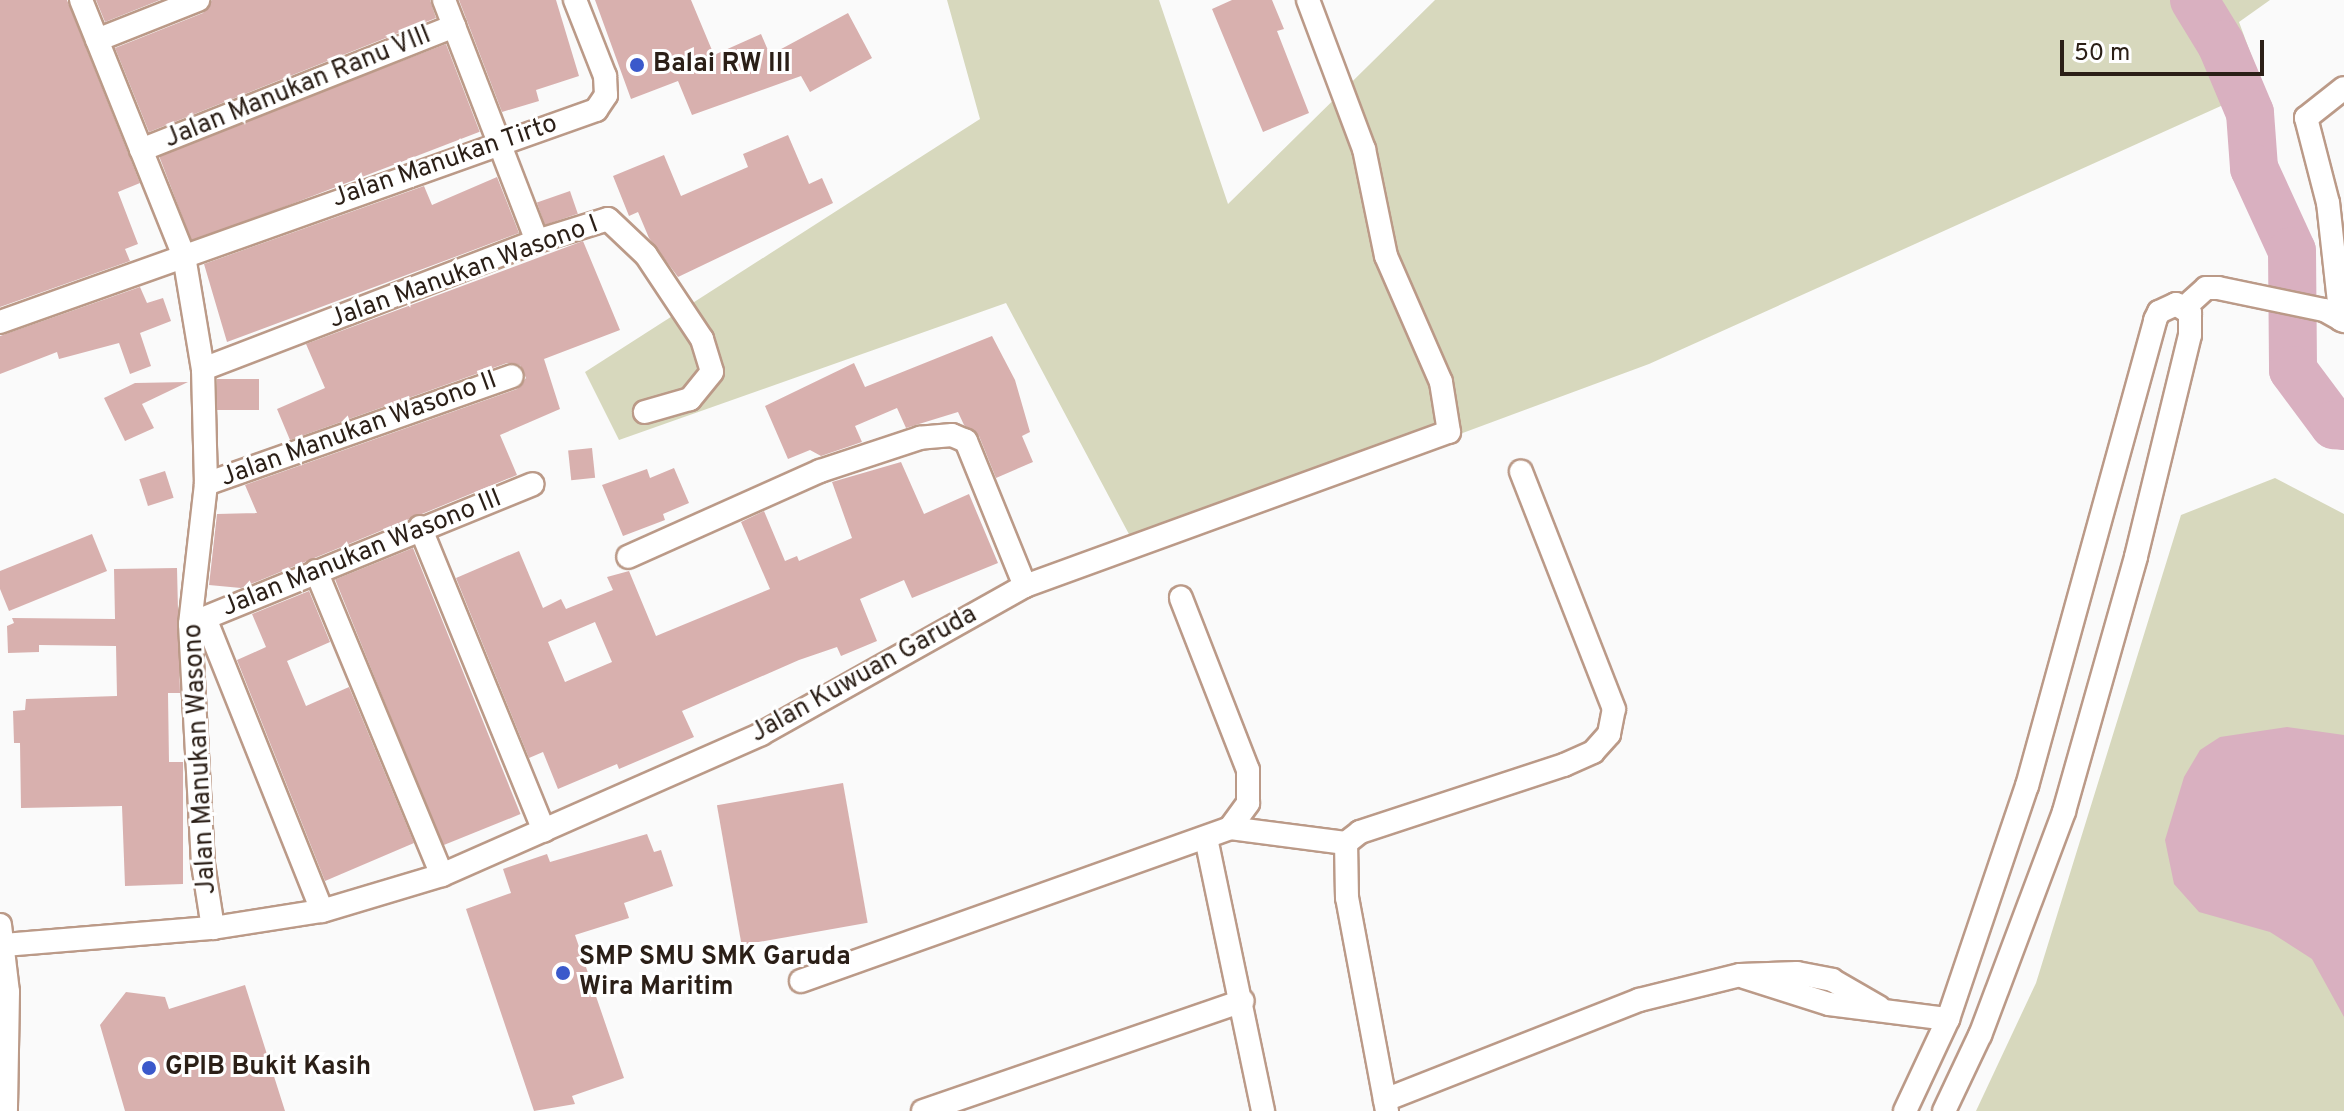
<!DOCTYPE html>
<style>
body{margin:0}
#map{position:relative;width:2344px;height:1111px;overflow:hidden;background:#fafafa;font-family:Overpass,sans-serif}
div>[style]{position:absolute}
[style*='--x']{left:calc(var(--x)*1px);top:calc(var(--y)*1px);width:calc(var(--w)*1px);rotate:calc(var(--a)*1deg)}
.green>*{inset:0;background:#d7d8bd}
.water>*{inset:0;background:#d9b0c0}
.river>*{height:48px;margin:-24px;padding:0 24px;transform-origin:24px;border-radius:24px;background:#d9b0c0}
.building>*{inset:0;background:#d8b0ae;transform-origin:0 0}
.roads{filter:drop-shadow(2px 0 #bb9a88) drop-shadow(-2px 0 #bb9a88) drop-shadow(0 2px #bb9a88) drop-shadow(0 -2px #bb9a88)}
.street>*{height:22px;margin:-11px;padding:0 11px;transform-origin:11px;border-radius:11px;background:#fff}
.dots>*{width:22px;height:22px;translate:-50% -50%;box-sizing:border-box;border:4px solid #fff;border-radius:50%}
span{translate:-50% -50%;white-space:nowrap;text-align:center;line-height:1.15;-webkit-text-stroke:6px #fff;paint-order:stroke}
.poi-label{font-size:26px;color:#2b1f17;font-weight:700}
.left{translate:0 -50%;text-align:left}
.street-label{font-size:26px;color:#2b1f17}
.scale{position:absolute;left:2060px;top:40px;width:204px;height:36px;box-sizing:border-box;border:4px solid #2b1f17;border-top:0;padding-left:10px;font-size:24px;line-height:28px;white-space:nowrap;color:#2b1f17;-webkit-text-stroke:6px #fff;paint-order:stroke}
</style>
<div id="map">
<div class="green">
<div style="clip-path:polygon(947px 0,1159px 0,1228px 204px,1435px 0,2270px 0,2239px 22px,2263px 87px,1649px 364px,1139px 553px,1006px 303px,619px 440px,585px 372px,980px 119px)"></div>
<div style="clip-path:polygon(2275px 478px,2344px 514px,2344px 1111px,1976px 1111px,2036px 983px,2181px 515px)"></div>
</div>
<div class="water">
<div style="clip-path:polygon(2287px 727px,2344px 735px,2344px 1017px,2312px 959px,2270px 932px,2199px 912px,2174px 884px,2165px 840px,2184px 777px,2200px 750px,2220px 737px)"></div>
</div>
<div class="river">
<div style="--x:2194;--y:0;--w:52;--a:58.5"></div>
<div style="--x:2221;--y:44;--w:75;--a:67.2"></div>
<div style="--x:2250;--y:113;--w:55;--a:85.8"></div>
<div style="--x:2254;--y:168;--w:91;--a:65.4"></div>
<div style="--x:2292;--y:251;--w:119;--a:89.5"></div>
<div style="--x:2293;--y:370;--w:69;--a:53.3"></div>
<div style="--x:2334;--y:425;--w:10;--a:6"></div>
</div>
<div class="building">
<div style="clip-path:polygon(0 0,67px 0,140px 183px,118px 192px,138px 244px,125px 249px,130px 261px,0 307px)"></div>
<div style="clip-path:polygon(96px 0,160px 0,105px 22px)"></div>
<div style="clip-path:polygon(212px 0,430px 0,436px 18px,149px 132px,115px 48px,203px 13px)"></div>
<div style="clip-path:polygon(459px 0,556px 0,579px 76px,536px 90px,539px 101px,502px 112px)"></div>
<div style="clip-path:polygon(595px 0,691px 0,714px 55px,761px 34px,770px 55px,848px 13px,872px 58px,810px 92px,801px 76px,692px 115px,678px 81px,631px 99px)"></div>
<div style="clip-path:polygon(1232px 0,1272px 0,1284px 29px,1277px 31px,1309px 113px,1263px 132px,1212px 9px)"></div>
<div style="left:446px;top:44px;width:94px;height:308px;rotate:69deg"></div>
<div style="clip-path:polygon(788px 135px,809px 184px,822px 178px,833px 203px,678px 277px,649px 238px,638px 212px,629px 216px,613px 176px,664px 155px,681px 196px,748px 167px,743px 154px)"></div>
<div style="clip-path:polygon(497px 177px,519px 233px,227px 342px,204px 264px,424px 186px,432px 205px)"></div>
<div style="left:570px;top:191px;width:24px;height:35px;rotate:71deg"></div>
<div style="clip-path:polygon(583px 241px,620px 330px,544px 359px,560px 409px,500px 435px,517px 475px,241px 588px,209px 585px,217px 514px,257px 513px,245px 485px,517px 389px,526px 378px,520px 365px,507px 363px,290px 440px,277px 409px,325px 388px,306px 344px)"></div>
<div style="clip-path:polygon(140px 287px,147px 303px,163px 298px,171px 321px,140px 333px,151px 366px,130px 374px,119px 343px,59px 359px,57px 352px,0 374px,0 336px)"></div>
<div style="clip-path:polygon(992px 336px,1015px 380px,1030px 432px,1022px 436px,1033px 462px,996px 478px,979px 436px,964px 425px,958px 412px,906px 428px,897px 408px,855px 426px,862px 442px,821px 456px,810px 450px,788px 459px,765px 406px,854px 363px,865px 387px)"></div>
<div style="left:259px;top:379px;width:31px;height:42px;rotate:90deg"></div>
<div style="clip-path:polygon(188px 382px,142px 404px,154px 428px,125px 441px,104px 398px,135px 383px)"></div>
<div style="left:592px;top:448px;width:30px;height:24px;rotate:84deg"></div>
<div style="clip-path:polygon(evenodd,901px 462px,924px 514px,969px 494px,998px 563px,912px 598px,904px 580px,860px 599px,877px 641px,841px 656px,837px 647px,799px 660px,682px 711px,694px 737px,619px 769px,617px 764px,558px 789px,543px 752px,529px 758px,456px 578px,519px 551px,543px 608px,561px 599px,566px 609px,613px 590px,607px 577px,629px 571px,656px 636px,770px 589px,741px 522px,764px 511px,785px 561px,797px 556px,799px 561px,852px 538px,832px 482px,901px 462px,595px 622px,612px 662px,565px 682px,548px 642px,595px 622px)"></div>
<div style="clip-path:polygon(674px 468px,689px 503px,663px 514px,665px 520px,623px 536px,602px 485px,647px 469px,650px 478px)"></div>
<div style="left:165px;top:471px;width:28px;height:27px;rotate:72deg"></div>
<div style="clip-path:polygon(92px 534px,107px 571px,9px 611px,0 589px,0 571px)"></div>
<div style="left:413px;top:548px;width:287px;height:84px;rotate:68deg"></div>
<div style="clip-path:polygon(177px 568px,180px 693px,168px 693px,169px 762px,183px 762px,183px 884px,125px 886px,122px 806px,21px 808px,20px 743px,14px 743px,13px 711px,25px 710px,26px 699px,117px 696px,116px 646px,39px 645px,39px 652px,8px 653px,7px 626px,14px 623px,12px 618px,115px 619px,114px 569px)"></div>
<div style="clip-path:polygon(309px 591px,330px 642px,287px 661px,306px 706px,349px 687px,414px 843px,325px 881px,237px 660px,266px 647px,252px 614px)"></div>
<div style="left:843px;top:783px;width:142px;height:128px;rotate:80deg"></div>
<div style="clip-path:polygon(647px 834px,654px 852px,661px 850px,673px 886px,624px 903px,629px 918px,575px 935px,624px 1078px,572px 1096px,575px 1104px,534px 1111px,466px 909px,511px 893px,503px 869px,547px 854px,550px 862px)"></div>
<div style="clip-path:polygon(245px 985px,285px 1111px,125px 1111px,100px 1025px,126px 992px,165px 997px,169px 1009px)"></div>
</div>
<div class="roads">
<div class="street">
<div style="--x:81;--y:0;--w:276;--a:68.1"></div>
<div style="--x:184;--y:256;--w:115;--a:80.5"></div>
<div style="--x:203;--y:369;--w:115;--a:88.5"></div>
<div style="--x:206;--y:484;--w:141;--a:96.5"></div>
<div style="--x:190;--y:624;--w:240;--a:86.9"></div>
<div style="--x:203;--y:864;--w:65;--a:81.1"></div>
<div style="--x:444;--y:0;--w:258;--a:68.9"></div>
<div style="--x:97;--y:40;--w:109;--a:-21.6"></div>
<div style="--x:141;--y:150;--w:337;--a:-21.6"></div>
<div style="--x:2184;--y:308;--w:30;--a:-42"></div>
<div style="--x:2206;--y:288;--w:12;--a:0"></div>
<div style="--x:2218;--y:288;--w:108;--a:11.7"></div>
<div style="--x:2324;--y:310;--w:23;--a:29"></div>
<div style="--x:2341;--y:320;--w:118;--a:-96.3"></div>
<div style="--x:2328;--y:203;--w:88;--a:-104.5"></div>
<div style="--x:2306;--y:118;--w:48;--a:-38.3"></div>
<div style="--x:0;--y:322;--w:633;--a:-19.58"></div>
<div style="--x:596;--y:110;--w:18;--a:-56"></div>
<div style="--x:606;--y:95;--w:19;--a:-93"></div>
<div style="--x:605;--y:76;--w:82;--a:-111.5"></div>
<div style="--x:203;--y:369;--w:358;--a:-21"></div>
<div style="--x:537;--y:241;--w:74;--a:-17.2"></div>
<div style="--x:608;--y:219;--w:52;--a:43.5"></div>
<div style="--x:646;--y:255;--w:101;--a:56.3"></div>
<div style="--x:702;--y:339;--w:34;--a:73"></div>
<div style="--x:712;--y:372;--w:35;--a:129"></div>
<div style="--x:690;--y:399;--w:47;--a:163.9"></div>
<div style="--x:206;--y:484;--w:324;--a:-19.4"></div>
<div style="--x:420;--y:527;--w:328;--a:67.8"></div>
<div style="--x:316;--y:571;--w:329;--a:67.5"></div>
<div style="--x:1025;--y:586;--w:451;--a:-20"></div>
<div style="--x:1449;--y:432;--w:51;--a:-99.1"></div>
<div style="--x:1441;--y:382;--w:137;--a:-113.6"></div>
<div style="--x:1386;--y:256;--w:109;--a:-101.6"></div>
<div style="--x:1364;--y:149;--w:159;--a:-110.6"></div>
<div style="--x:205;--y:618;--w:315;--a:68.2"></div>
<div style="--x:190;--y:624;--w:370;--a:-22.2"></div>
<div style="--x:1230;--y:828;--w:117;--a:7.4"></div>
<div style="--x:1206;--y:838;--w:279;--a:78.2"></div>
<div style="--x:0;--y:925;--w:67;--a:83.2"></div>
<div style="--x:8;--y:992;--w:119;--a:91"></div>
<div style="--x:4;--y:945;--w:210;--a:-4.7"></div>
<div style="--x:213;--y:928;--w:110;--a:-8.9"></div>
<div style="--x:322;--y:911;--w:125;--a:-16.7"></div>
<div style="--x:442;--y:875;--w:349;--a:-23.8"></div>
<div style="--x:761;--y:734;--w:303;--a:-29.3"></div>
<div style="--x:1025;--y:586;--w:157;--a:-112.1"></div>
<div style="--x:966;--y:441;--w:15;--a:-157"></div>
<div style="--x:952;--y:435;--w:32;--a:175"></div>
<div style="--x:920;--y:438;--w:105;--a:161.7"></div>
<div style="--x:820;--y:471;--w:210;--a:155.9"></div>
<div style="--x:1744;--y:977;--w:89;--a:17.6"></div>
<div style="--x:1829;--y:1004;--w:120;--a:7.2"></div>
<div style="--x:801;--y:981;--w:455;--a:-19.6"></div>
<div style="--x:1230;--y:828;--w:31;--a:-54"></div>
<div style="--x:1248;--y:803;--w:33;--a:-90"></div>
<div style="--x:1248;--y:770;--w:185;--a:-111.3"></div>
<div style="--x:1385;--y:1100;--w:273;--a:-21.5"></div>
<div style="--x:1639;--y:1000;--w:104;--a:-13.9"></div>
<div style="--x:1740;--y:975;--w:57;--a:-2"></div>
<div style="--x:1797;--y:973;--w:36;--a:11"></div>
<div style="--x:1832;--y:980;--w:54;--a:29.9"></div>
<div style="--x:923;--y:1111;--w:338;--a:-19"></div>
<div style="--x:1387;--y:1111;--w:217;--a:-100.6"></div>
<div style="--x:1347;--y:898;--w:55;--a:-91"></div>
<div style="--x:1346;--y:843;--w:18;--a:-38"></div>
<div style="--x:1360;--y:832;--w:215;--a:-18.2"></div>
<div style="--x:1564;--y:765;--w:32;--a:-24"></div>
<div style="--x:1593;--y:752;--w:24;--a:-48"></div>
<div style="--x:1609;--y:734;--w:25;--a:-79"></div>
<div style="--x:1614;--y:709;--w:255;--a:-111.4"></div>
<div style="--x:1905;--y:1111;--w:102;--a:-64.9"></div>
<div style="--x:1948;--y:1019;--w:246;--a:-71.3"></div>
<div style="--x:2027;--y:786;--w:483;--a:-74.6"></div>
<div style="--x:2155;--y:320;--w:9;--a:-63"></div>
<div style="--x:2159;--y:312;--w:19;--a:-25"></div>
<div style="--x:2176;--y:304;--w:17;--a:33"></div>
<div style="--x:2190;--y:313;--w:22;--a:90"></div>
<div style="--x:2190;--y:335;--w:228;--a:103.7"></div>
<div style="--x:2136;--y:557;--w:265;--a:105.8"></div>
<div style="--x:2064;--y:812;--w:238;--a:110.6"></div>
<div style="--x:1980;--y:1035;--w:84;--a:115.3"></div>
</div>
</div>
<div class="dots">
<div style="left:637px;top:65px;background:#3b59cb"></div>
<div style="left:563px;top:973px;background:#3b59cb"></div>
<div style="left:149px;top:1068px;background:#3b59cb"></div>
</div>
<div class="poi-label">
<span class="left" style="left:653px;top:65px">Balai RW III</span>
<span class="left" style="left:579px;top:973px">SMP SMU SMK Garuda<br>Wira Maritim</span>
<span class="left" style="left:165px;top:1068px">GPIB Bukit Kasih</span>
</div>
<div class="street-label">
<span style="left:298px;top:88px;rotate:-22deg">Jalan Manukan Ranu VIII</span>
<span style="left:445px;top:162px;rotate:-19deg">Jalan Manukan Tirto</span>
<span style="left:464px;top:273px;rotate:-20deg">Jalan Manukan Wasono I</span>
<span style="left:359px;top:430px;rotate:-20deg">Jalan Manukan Wasono II</span>
<span style="left:362px;top:554px;rotate:-22deg">Jalan Manukan Wasono III</span>
<span style="left:864px;top:675px;rotate:-29deg">Jalan Kuwuan Garuda</span>
<span style="left:201px;top:759px;rotate:-93deg">Jalan Manukan Wasono</span>
</div>
<div class="scale">50 m</div>
</div>
